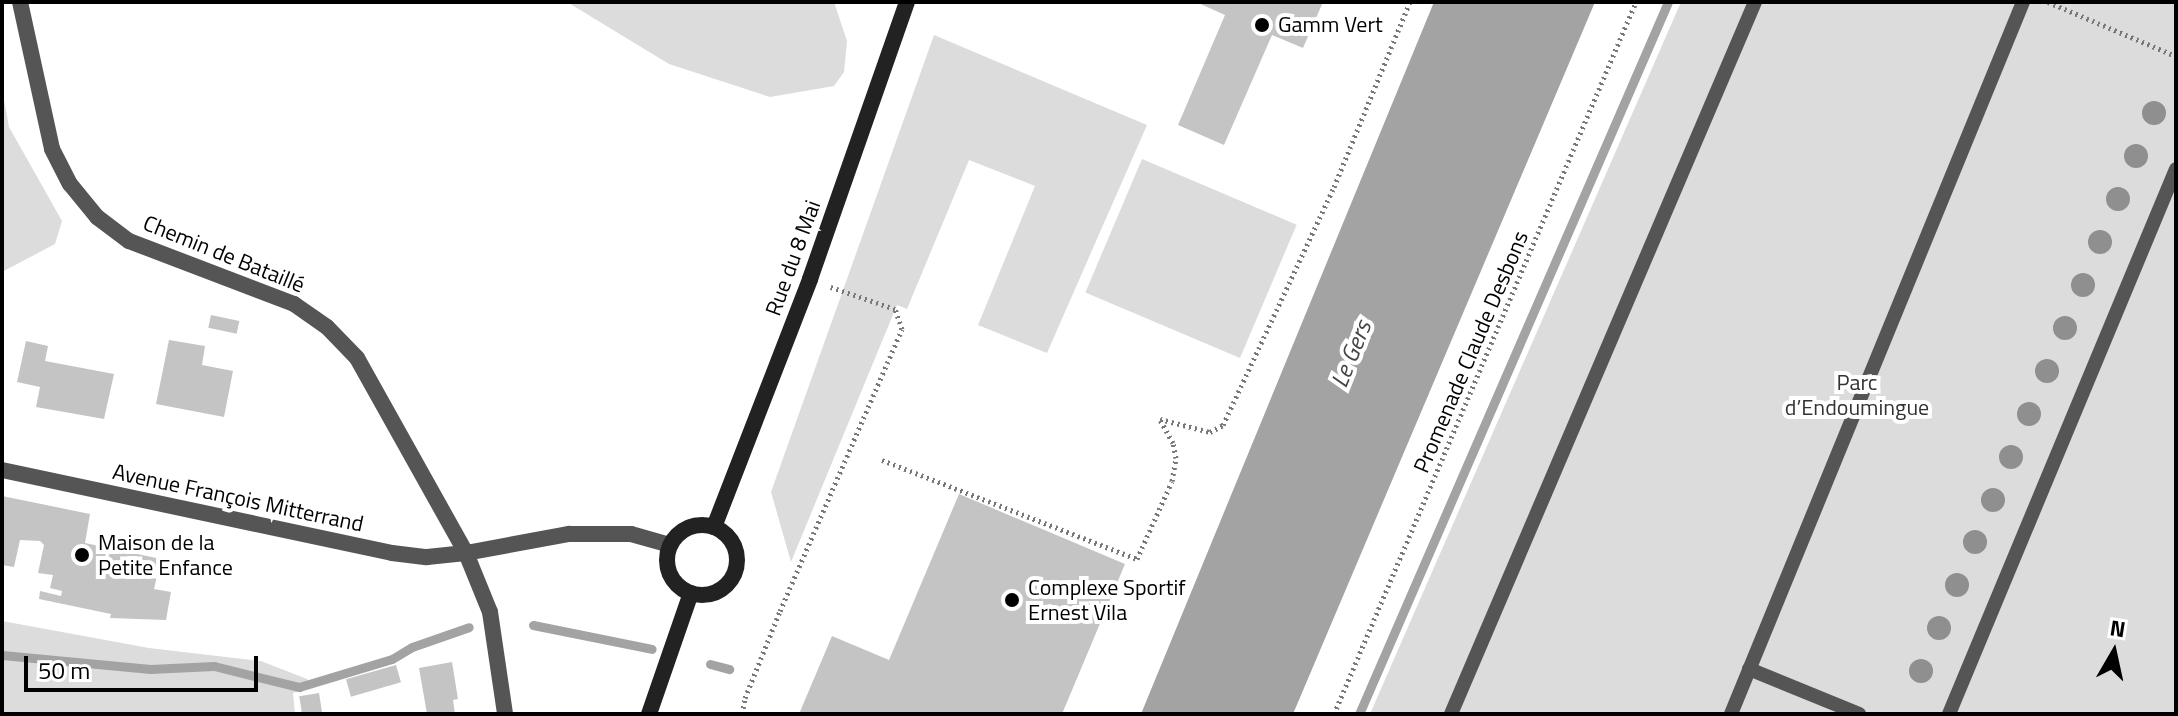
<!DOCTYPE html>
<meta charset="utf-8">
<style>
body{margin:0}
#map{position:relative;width:2178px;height:716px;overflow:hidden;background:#fff;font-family:"Titillium Web",sans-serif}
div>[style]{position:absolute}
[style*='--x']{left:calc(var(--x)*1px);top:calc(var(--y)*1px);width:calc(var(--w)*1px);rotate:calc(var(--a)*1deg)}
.green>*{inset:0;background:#dcdcdc;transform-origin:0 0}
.water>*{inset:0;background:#a3a3a3}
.stream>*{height:9px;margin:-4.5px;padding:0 4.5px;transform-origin:4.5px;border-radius:4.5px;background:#a3a3a3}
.building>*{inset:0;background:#c4c4c4;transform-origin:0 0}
.path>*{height:5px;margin-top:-2.5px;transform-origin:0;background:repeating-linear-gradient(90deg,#777 0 2px,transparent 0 6px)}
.lane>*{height:14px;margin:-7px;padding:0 7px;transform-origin:7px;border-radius:7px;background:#555}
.street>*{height:16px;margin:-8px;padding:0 8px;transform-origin:8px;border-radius:8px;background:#555}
.secondary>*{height:16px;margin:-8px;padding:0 8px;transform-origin:8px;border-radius:8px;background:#222}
.secondary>.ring{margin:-8px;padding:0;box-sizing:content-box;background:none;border:16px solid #222;border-radius:50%}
.trees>*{width:24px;height:24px;margin:-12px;border-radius:50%;background:#8f8f8f}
.dots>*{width:22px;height:22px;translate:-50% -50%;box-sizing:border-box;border:4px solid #fff;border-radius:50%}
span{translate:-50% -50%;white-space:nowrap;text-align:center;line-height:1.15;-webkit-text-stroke:8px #fff;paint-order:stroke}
.poi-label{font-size:22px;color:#000}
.left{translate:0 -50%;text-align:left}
.street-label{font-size:22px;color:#000}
.park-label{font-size:22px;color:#333}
.water-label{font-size:24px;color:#444;font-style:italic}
.frame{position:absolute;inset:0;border:4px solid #000;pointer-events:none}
.north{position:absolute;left:2074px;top:612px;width:80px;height:80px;-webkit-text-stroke:6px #fff;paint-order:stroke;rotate:9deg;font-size:22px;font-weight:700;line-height:32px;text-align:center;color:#000}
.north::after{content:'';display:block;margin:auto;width:28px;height:36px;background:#000;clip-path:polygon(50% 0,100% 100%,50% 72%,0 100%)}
.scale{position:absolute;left:24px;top:656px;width:234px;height:36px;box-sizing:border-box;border:4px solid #000;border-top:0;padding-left:10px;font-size:24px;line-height:28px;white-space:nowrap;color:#000;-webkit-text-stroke:6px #fff;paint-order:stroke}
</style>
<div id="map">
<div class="green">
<div style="clip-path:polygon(567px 2px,834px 2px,847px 41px,844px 72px,834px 86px,770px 97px,669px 64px)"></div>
<div style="clip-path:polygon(1681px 2px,2176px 2px,2176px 714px,1370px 714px)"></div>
<div style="clip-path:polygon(934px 35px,1147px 125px,1047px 353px,978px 325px,1035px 186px,969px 160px,907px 309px,897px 305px,791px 562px,771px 492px)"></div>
<div style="clip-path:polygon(2px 89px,9px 127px,62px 221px,55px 244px,2px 272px)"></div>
<div style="left:1142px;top:159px;width:168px;height:145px;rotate:23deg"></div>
<div style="clip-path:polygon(2px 621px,149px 648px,261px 661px,307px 679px,315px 687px,293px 693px,295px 714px,11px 714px,2px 711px)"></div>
</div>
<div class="water">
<div style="clip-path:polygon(1434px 2px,1595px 2px,1293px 714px,1141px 714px)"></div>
</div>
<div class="stream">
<div style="--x:533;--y:625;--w:121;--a:11.4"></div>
<div style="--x:2;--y:655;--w:149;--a:5.4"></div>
<div style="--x:150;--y:669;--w:64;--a:-2.7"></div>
<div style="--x:214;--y:666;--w:88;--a:13.9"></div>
<div style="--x:299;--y:687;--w:97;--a:-16.8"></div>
<div style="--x:392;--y:659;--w:23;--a:-31"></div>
<div style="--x:412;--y:647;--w:60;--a:-19.3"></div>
<div style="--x:710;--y:664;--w:20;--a:15"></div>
<div style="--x:1359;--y:714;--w:776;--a:-66.54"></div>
</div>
<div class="building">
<div style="clip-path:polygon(1196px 2px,1323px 2px,1303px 48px,1272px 35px,1224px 145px,1178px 125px,1225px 15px)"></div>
<div style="left:211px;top:315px;width:29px;height:13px;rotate:12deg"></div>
<div style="clip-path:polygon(169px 340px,205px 346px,202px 365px,233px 371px,224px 417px,156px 404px)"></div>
<div style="clip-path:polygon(26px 341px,48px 346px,45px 361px,114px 374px,104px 419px,36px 407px,40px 387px,17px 382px)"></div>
<div style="clip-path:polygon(959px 494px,1125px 564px,1062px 714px,799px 714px,832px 636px,889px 660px)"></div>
<div style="clip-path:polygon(2px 496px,90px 514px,85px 543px,161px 559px,154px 589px,171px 592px,166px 620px,110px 618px,111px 614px,39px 599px,40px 591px,61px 596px,62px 591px,50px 588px,53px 575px,38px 573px,44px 545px,40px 541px,20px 540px,14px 567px,2px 565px)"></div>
<div style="clip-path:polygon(452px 662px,458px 699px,453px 700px,455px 714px,427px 714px,419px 668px)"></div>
<div style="left:396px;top:665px;width:18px;height:52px;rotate:74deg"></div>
<div style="left:319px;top:693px;width:19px;height:20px;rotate:81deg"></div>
</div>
<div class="path">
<div style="--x:2048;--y:2;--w:139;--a:22.9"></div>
<div style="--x:1160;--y:419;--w:52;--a:14.6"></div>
<div style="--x:1210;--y:432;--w:15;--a:-28"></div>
<div style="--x:1223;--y:425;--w:263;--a:-65"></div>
<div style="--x:1334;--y:187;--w:200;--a:-67.7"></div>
<div style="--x:882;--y:460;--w:274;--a:21.2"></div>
<div style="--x:1137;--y:559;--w:85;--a:-65.8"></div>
<div style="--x:1172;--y:481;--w:23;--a:-80"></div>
<div style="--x:1176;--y:458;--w:15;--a:-101"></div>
<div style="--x:1173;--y:443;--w:26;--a:-119"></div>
<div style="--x:742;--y:714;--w:16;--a:-79"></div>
<div style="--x:745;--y:698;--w:94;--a:-68.1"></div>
<div style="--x:780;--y:611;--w:307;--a:-66.6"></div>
<div style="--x:902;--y:329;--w:21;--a:-109"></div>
<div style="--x:895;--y:309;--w:68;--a:-161"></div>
<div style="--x:1334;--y:714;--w:773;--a:-67.02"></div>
</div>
<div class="lane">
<div style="--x:1749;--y:669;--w:119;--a:22.2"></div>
<div style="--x:1451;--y:714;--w:774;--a:-66.88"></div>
<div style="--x:1731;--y:714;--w:770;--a:-67.7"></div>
<div style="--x:1949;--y:714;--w:590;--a:-67.39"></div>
</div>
<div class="street">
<div style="--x:20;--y:2;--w:150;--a:77.7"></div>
<div style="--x:52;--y:149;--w:39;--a:63"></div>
<div style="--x:70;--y:184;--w:43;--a:50.7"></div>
<div style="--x:97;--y:217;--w:40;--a:37"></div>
<div style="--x:129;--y:241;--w:177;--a:20.9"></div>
<div style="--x:294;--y:304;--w:40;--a:34.9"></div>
<div style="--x:327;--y:327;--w:43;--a:45.9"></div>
<div style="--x:357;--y:358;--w:223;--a:60.8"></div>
<div style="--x:466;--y:553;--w:64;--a:67.9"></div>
<div style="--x:490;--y:612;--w:103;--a:81.6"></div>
<div style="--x:2;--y:470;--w:399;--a:12"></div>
<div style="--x:392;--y:553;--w:35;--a:7"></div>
<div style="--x:427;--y:557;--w:39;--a:-6"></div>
<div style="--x:466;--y:553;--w:105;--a:-10.5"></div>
<div style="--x:569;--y:534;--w:62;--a:0"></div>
<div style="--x:631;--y:534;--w:41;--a:15.8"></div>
</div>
<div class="secondary">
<div class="ring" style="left:667px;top:525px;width:54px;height:54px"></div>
<div style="--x:714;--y:527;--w:266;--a:-68.8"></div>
<div style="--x:810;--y:279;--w:293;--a:-70.7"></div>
<div style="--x:649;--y:714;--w:128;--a:-70.9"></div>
</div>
<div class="trees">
<div style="left:2154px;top:113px"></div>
<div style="left:2136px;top:156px"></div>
<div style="left:2118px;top:199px"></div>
<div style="left:2100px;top:242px"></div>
<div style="left:2083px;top:285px"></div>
<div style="left:2065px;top:328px"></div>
<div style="left:2047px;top:371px"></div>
<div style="left:2029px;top:414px"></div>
<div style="left:2011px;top:457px"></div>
<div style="left:1993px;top:500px"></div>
<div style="left:1975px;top:542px"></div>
<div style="left:1957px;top:585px"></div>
<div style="left:1939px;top:628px"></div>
<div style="left:1921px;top:671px"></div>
</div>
<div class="dots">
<div style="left:1262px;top:25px;background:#000"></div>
<div style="left:82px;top:555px;background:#000"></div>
<div style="left:1012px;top:600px;background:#000"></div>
</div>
<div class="poi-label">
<span class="left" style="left:1278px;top:25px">Gamm Vert</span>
<span class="left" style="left:98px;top:555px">Maison de la<br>Petite Enfance</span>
<span class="left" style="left:1028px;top:600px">Complexe Sportif<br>Ernest Vila</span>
</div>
<div class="street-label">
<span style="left:224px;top:254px;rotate:22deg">Chemin de Bataillé</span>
<span style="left:793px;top:258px;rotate:-70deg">Rue du 8 Mai</span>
<span style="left:1471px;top:352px;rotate:-67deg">Promenade Claude Desbons</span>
<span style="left:238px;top:498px;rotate:12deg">Avenue François Mitterrand</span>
</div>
<div class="park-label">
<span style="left:1857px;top:395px">Parc<br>d’Endoumingue</span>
</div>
<div class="water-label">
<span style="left:1351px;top:354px;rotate:-68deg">Le Gers</span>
</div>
<div class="frame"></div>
<div class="north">N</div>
<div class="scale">50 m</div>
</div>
